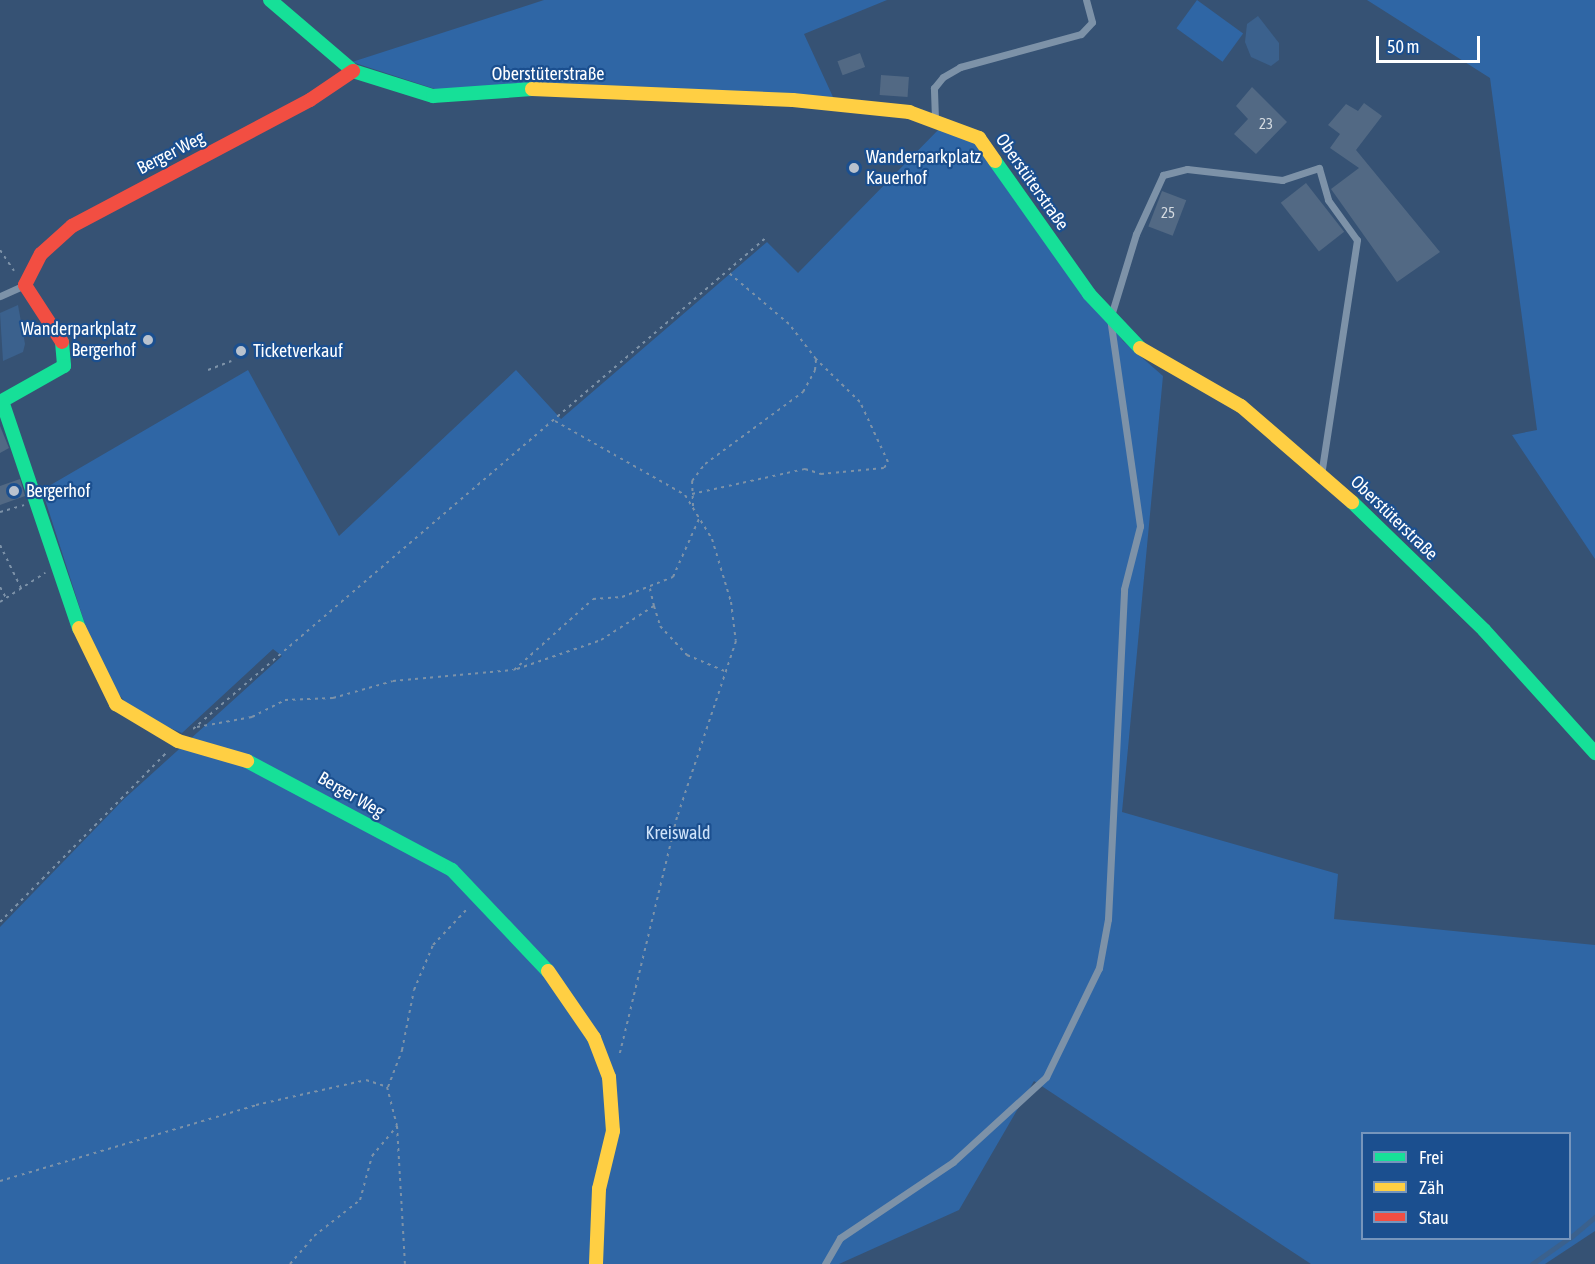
<!DOCTYPE html>
<meta charset="utf-8">
<style>
body{margin:0}
#map{position:relative;width:1595px;height:1264px;overflow:hidden;background:#365274;font-family:"Asap Condensed",sans-serif}
div>[style]{position:absolute}
[style*='--x']{left:calc(var(--x)*1px);top:calc(var(--y)*1px);width:calc(var(--w)*1px);rotate:calc(var(--a)*1deg)}
.green>*{inset:0;background:#2f66a5;transform-origin:0 0}
.water>*{inset:0;background:#3b618d}
.stream>*{height:4.5px;margin:-2.25px;padding:0 2.25px;transform-origin:2.25px;border-radius:2.25px;background:#3b618d}
.building>*{inset:0;background:#526984;transform-origin:0 0}
.path>*{height:2px;margin-top:-1px;transform-origin:0;background:repeating-linear-gradient(90deg,#7d92a8 0 3px,transparent 0 7.5px)}
.lane>*{height:7px;margin:-3.5px;padding:0 3.5px;transform-origin:3.5px;border-radius:3.5px;background:#7d92a8}
.fast>*{height:14px;margin:-7px;padding:0 7px;transform-origin:7px;border-radius:7px;background:#16e098}
.slow>*{height:14px;margin:-7px;padding:0 7px;transform-origin:7px;border-radius:7px;background:#ffcf43}
.jam>*{height:14px;margin:-7px;padding:0 7px;transform-origin:7px;border-radius:7px;background:#f24e42}
.dots>*{width:16px;height:16px;translate:-50% -50%;box-sizing:border-box;border:3px solid #1b4f8f;border-radius:50%}
span{translate:-50% -50%;white-space:nowrap;text-align:center;line-height:1.15;-webkit-text-stroke:4.5px #1b4f8f;paint-order:stroke}
.number-label{font-size:15px;color:#d4dae0}
.number-label span{-webkit-text-stroke-width:0}
.street-label{font-size:18px;color:#fff}
.poi-label{font-size:18px;color:#fff}
.left{translate:0 -50%;text-align:left}
.right{translate:-100% -50%;text-align:right}
.park-label{font-size:18px;color:#cfe3fa}
.legend{position:absolute;left:1361px;top:1132px;width:210px;height:108px;box-sizing:border-box;background:#1b4f8f;border:2px solid #7695bc;margin:0;padding:8px 10px;list-style:none;font-size:18px;color:#fff}
.legend li{display:flex;align-items:center;gap:12px;height:30px}
.legend b{width:30px;border:2px solid #7695bc}
.scale{position:absolute;left:1376px;top:36px;width:104px;height:27px;box-sizing:border-box;border:3px solid #fff;border-top:0;padding-left:8px;font-size:18px;line-height:21px;white-space:nowrap;color:#fff;-webkit-text-stroke:4px #1b4f8f;paint-order:stroke}
</style>
<div id="map">
<div class="green">
<div style="clip-path:polygon(544px 0,887px 0,804px 34px,833px 97px,441px 91px,352px 62px)"></div>
<div style="left:1197px;top:0;width:57px;height:35px;rotate:36deg"></div>
<div style="clip-path:polygon(1367px 0,1595px 0,1595px 559px,1512px 435px,1537px 430px,1490px 78px)"></div>
<div style="clip-path:polygon(evenodd,941px 127px,976px 140px,1123px 341px,1163px 376px,1122px 812px,1338px 874px,1334px 919px,1595px 945px,1595px 1231px,1545px 1264px,1311px 1264px,1034px 1081px,959px 1210px,839px 1264px,0 1264px,0 927px,124px 799px,282px 656px,273px 649px,182px 733px,135px 713px,101px 674px,42px 490px,248px 370px,339px 536px,516px 370px,561px 419px,767px 242px,798px 273px,941px 127px,1362px 1134px,1570px 1134px,1570px 1238px,1362px 1238px,1362px 1134px)"></div>
</div>
<div class="water">
<div style="clip-path:polygon(1258px 16px,1279px 43px,1279px 60px,1271px 66px,1251px 57px,1245px 42px,1247px 24px)"></div>
<div style="clip-path:polygon(18px 305px,25px 344px,23px 352px,3px 361px,0 313px)"></div>
</div>
<div class="stream">
<div style="--x:1570;--y:1238;--w:33;--a:-40"></div>
<div style="--x:1532;--y:1264;--w:45;--a:-35.1"></div>
</div>
<div class="building">
<div style="left:860px;top:53px;width:15px;height:24px;rotate:70deg"></div>
<div style="left:881px;top:75px;width:28px;height:20px;rotate:4deg"></div>
<div style="clip-path:polygon(1252px 87px,1287px 122px,1256px 154px,1234px 134px,1248px 119px,1236px 106px)"></div>
<div style="clip-path:polygon(1364px 103px,1382px 116px,1356px 150px,1440px 252px,1397px 282px,1331px 189px,1359px 168px,1330px 148px,1340px 134px,1328px 125px,1346px 104px,1358px 111px)"></div>
<div style="left:1306px;top:183px;width:62px;height:32px;rotate:52deg"></div>
<div style="left:1162px;top:191px;width:26px;height:38px;rotate:21deg"></div>
<div style="clip-path:polygon(0 426px,9px 448px,0 453px)"></div>
<div style="clip-path:polygon(20px 479px,25px 496px,0 505px,0 486px)"></div>
</div>
<div class="path">
<div style="--x:0;--y:250;--w:25;--a:56"></div>
<div style="--x:208;--y:370;--w:25;--a:-21"></div>
<div style="--x:555;--y:421;--w:150;--a:29.6"></div>
<div style="--x:685;--y:495;--w:52;--a:58.5"></div>
<div style="--x:712;--y:539;--w:66;--a:73.2"></div>
<div style="--x:731;--y:602;--w:39;--a:83"></div>
<div style="--x:736;--y:641;--w:186;--a:108.5"></div>
<div style="--x:677;--y:817;--w:246;--a:103.6"></div>
<div style="--x:692;--y:494;--w:116;--a:-12.5"></div>
<div style="--x:805;--y:469;--w:17;--a:17"></div>
<div style="--x:821;--y:474;--w:63;--a:-5.4"></div>
<div style="--x:884;--y:468;--w:7;--a:-56"></div>
<div style="--x:888;--y:462;--w:66;--a:-115"></div>
<div style="--x:860;--y:402;--w:62;--a:-135.7"></div>
<div style="--x:693;--y:506;--w:25;--a:-92"></div>
<div style="--x:692;--y:481;--w:21;--a:-53"></div>
<div style="--x:705;--y:464;--w:122;--a:-36.3"></div>
<div style="--x:803;--y:392;--w:25;--a:-61"></div>
<div style="--x:815;--y:370;--w:11;--a:-85"></div>
<div style="--x:816;--y:359;--w:44;--a:-127.6"></div>
<div style="--x:789;--y:324;--w:80;--a:-139.6"></div>
<div style="--x:0;--y:512;--w:25;--a:-16"></div>
<div style="--x:0;--y:545;--w:48;--a:64"></div>
<div style="--x:0;--y:587;--w:13;--a:61"></div>
<div style="--x:0;--y:602;--w:54;--a:-32.8"></div>
<div style="--x:654;--y:606;--w:21;--a:73"></div>
<div style="--x:660;--y:626;--w:40;--a:47"></div>
<div style="--x:687;--y:655;--w:43;--a:23"></div>
<div style="--x:517;--y:669;--w:89;--a:-19"></div>
<div style="--x:601;--y:640;--w:63;--a:-32.7"></div>
<div style="--x:654;--y:606;--w:18;--a:-103"></div>
<div style="--x:197;--y:727;--w:56;--a:-10.3"></div>
<div style="--x:252;--y:717;--w:37;--a:-27"></div>
<div style="--x:285;--y:700;--w:48;--a:-2.4"></div>
<div style="--x:333;--y:698;--w:62;--a:-15.8"></div>
<div style="--x:393;--y:681;--w:121;--a:-5.2"></div>
<div style="--x:514;--y:670;--w:106;--a:-41.9"></div>
<div style="--x:593;--y:599;--w:29;--a:-4"></div>
<div style="--x:622;--y:597;--w:55;--a:-21.4"></div>
<div style="--x:673;--y:577;--w:64;--a:-65.9"></div>
<div style="--x:193;--y:729;--w:757;--a:-40.61"></div>
<div style="--x:0;--y:922;--w:237;--a:-45.5"></div>
<div style="--x:388;--y:1087;--w:40;--a:-69"></div>
<div style="--x:402;--y:1050;--w:61;--a:-78.7"></div>
<div style="--x:414;--y:990;--w:49;--a:-67.1"></div>
<div style="--x:433;--y:945;--w:51;--a:-46.6"></div>
<div style="--x:0;--y:1181;--w:267;--a:-16.5"></div>
<div style="--x:256;--y:1105;--w:113;--a:-12.8"></div>
<div style="--x:366;--y:1080;--w:22;--a:18"></div>
<div style="--x:387;--y:1087;--w:40;--a:75.6"></div>
<div style="--x:397;--y:1126;--w:138;--a:86.7"></div>
<div style="--x:290;--y:1264;--w:37;--a:-49"></div>
<div style="--x:314;--y:1236;--w:58;--a:-38"></div>
<div style="--x:360;--y:1200;--w:46;--a:-74.7"></div>
<div style="--x:372;--y:1156;--w:39;--a:-50"></div>
</div>
<div class="lane">
<div style="--x:935;--y:119;--w:31;--a:-92"></div>
<div style="--x:934;--y:88;--w:14;--a:-51"></div>
<div style="--x:943;--y:77;--w:20;--a:-30"></div>
<div style="--x:960;--y:67;--w:125;--a:-15.3"></div>
<div style="--x:1081;--y:34;--w:16;--a:-47"></div>
<div style="--x:1092;--y:22;--w:23;--a:-105"></div>
<div style="--x:0;--y:296;--w:27;--a:-24"></div>
<div style="--x:825;--y:1264;--w:30;--a:-60"></div>
<div style="--x:840;--y:1238;--w:136;--a:-33.9"></div>
<div style="--x:953;--y:1162;--w:126;--a:-42.4"></div>
<div style="--x:1046;--y:1077;--w:121;--a:-64.1"></div>
<div style="--x:1099;--y:968;--w:50;--a:-79.6"></div>
<div style="--x:1108;--y:919;--w:330;--a:-87.2"></div>
<div style="--x:1124;--y:589;--w:65;--a:-75.7"></div>
<div style="--x:1140;--y:526;--w:209;--a:-98.2"></div>
<div style="--x:1110;--y:319;--w:89;--a:-73"></div>
<div style="--x:1136;--y:234;--w:65;--a:-65.4"></div>
<div style="--x:1163;--y:175;--w:25;--a:-14"></div>
<div style="--x:1187;--y:169;--w:96;--a:6.6"></div>
<div style="--x:1282;--y:180;--w:39;--a:-18"></div>
<div style="--x:1319;--y:168;--w:33;--a:74"></div>
<div style="--x:1328;--y:200;--w:49;--a:54.1"></div>
<div style="--x:1357;--y:240;--w:233;--a:98.7"></div>
</div>
<div class="fast">
<div style="--x:270;--y:0;--w:109;--a:40.5"></div>
<div style="--x:353;--y:71;--w:84;--a:17.4"></div>
<div style="--x:433;--y:96;--w:99;--a:-4"></div>
<div style="--x:995;--y:161;--w:163;--a:54.7"></div>
<div style="--x:1089;--y:294;--w:74;--a:46.6"></div>
<div style="--x:62;--y:342;--w:24;--a:85"></div>
<div style="--x:64;--y:366;--w:71;--a:150.6"></div>
<div style="--x:2;--y:401;--w:240;--a:71.3"></div>
<div style="--x:1352;--y:502;--w:184;--a:44.1"></div>
<div style="--x:1484;--y:630;--w:166;--a:47.9"></div>
<div style="--x:247;--y:761;--w:232;--a:28"></div>
<div style="--x:452;--y:870;--w:139;--a:46.5"></div>
</div>
<div class="slow">
<div style="--x:532;--y:89;--w:261;--a:2.4"></div>
<div style="--x:793;--y:100;--w:117;--a:5.9"></div>
<div style="--x:909;--y:112;--w:75;--a:20.4"></div>
<div style="--x:979;--y:138;--w:28;--a:55"></div>
<div style="--x:1140;--y:348;--w:116;--a:29.9"></div>
<div style="--x:1241;--y:406;--w:147;--a:40.9"></div>
<div style="--x:79;--y:628;--w:85;--a:64"></div>
<div style="--x:116;--y:704;--w:72;--a:30.8"></div>
<div style="--x:178;--y:741;--w:72;--a:16.2"></div>
<div style="--x:548;--y:971;--w:81;--a:55.5"></div>
<div style="--x:594;--y:1038;--w:42;--a:69"></div>
<div style="--x:609;--y:1077;--w:54;--a:85.8"></div>
<div style="--x:613;--y:1131;--w:60;--a:103.6"></div>
<div style="--x:599;--y:1189;--w:75;--a:92.3"></div>
</div>
<div class="jam">
<div style="--x:62;--y:342;--w:68;--a:-123"></div>
<div style="--x:25;--y:285;--w:35;--a:-63"></div>
<div style="--x:41;--y:254;--w:42;--a:-42.1"></div>
<div style="--x:72;--y:226;--w:269;--a:-27.9"></div>
<div style="--x:310;--y:100;--w:52;--a:-34"></div>
</div>
<div class="dots">
<div style="left:854px;top:168px;background:#b9c2ce"></div>
<div style="left:148px;top:340px;background:#b9c2ce"></div>
<div style="left:241px;top:351px;background:#b9c2ce"></div>
<div style="left:14px;top:491px;background:#b9c2ce"></div>
</div>
<div class="number-label">
<span style="left:1266px;top:124px">23</span>
<span style="left:1168px;top:213px">25</span>
</div>
<div class="street-label">
<span style="left:548px;top:74px">Oberstüterstraße</span>
<span style="left:171px;top:153px;rotate:-27deg">Berger Weg</span>
<span style="left:1032px;top:182px;rotate:55deg">Oberstüterstraße</span>
<span style="left:1394px;top:518px;rotate:44deg">Oberstüterstraße</span>
<span style="left:351px;top:795px;rotate:30deg">Berger Weg</span>
</div>
<div class="poi-label">
<span class="left" style="left:866px;top:168px">Wanderparkplatz<br>Kauerhof</span>
<span class="right" style="left:136px;top:340px">Wanderparkplatz<br>Bergerhof</span>
<span class="left" style="left:253px;top:351px">Ticketverkauf</span>
<span class="left" style="left:26px;top:491px">Bergerhof</span>
</div>
<div class="park-label">
<span style="left:678px;top:833px">Kreiswald</span>
</div>
<ul class="legend">
<li><b style="height:8px;background:#16e098"></b>Frei</li>
<li><b style="height:8px;background:#ffcf43"></b>Zäh</li>
<li><b style="height:8px;background:#f24e42"></b>Stau</li>
</ul>
<div class="scale">50 m</div>
</div>
